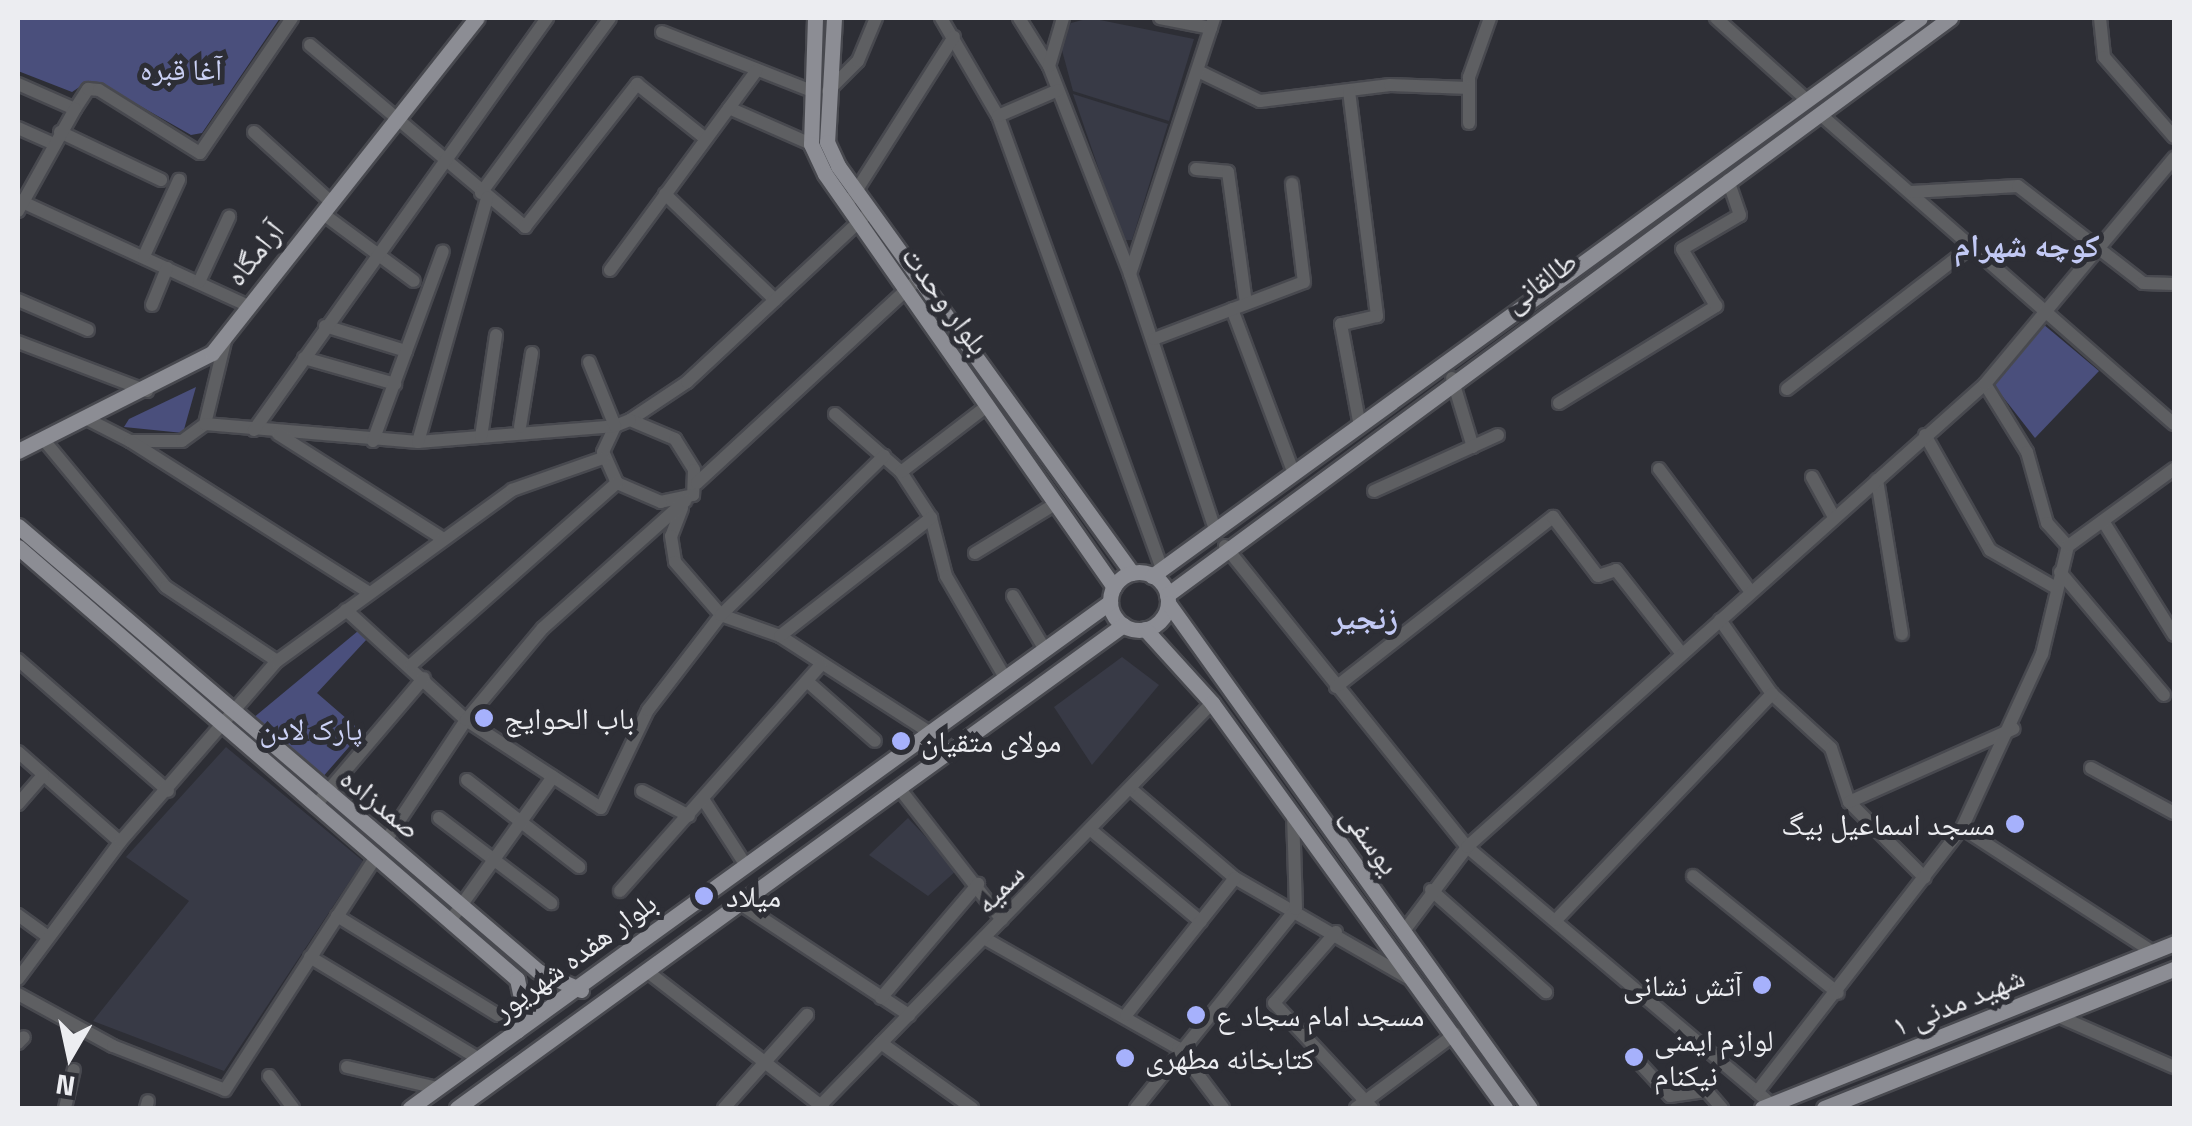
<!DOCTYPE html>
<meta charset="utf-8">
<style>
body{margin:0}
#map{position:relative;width:2192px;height:1126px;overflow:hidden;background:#2d2e35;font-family:"Titillium Web","Noto Naskh Arabic",sans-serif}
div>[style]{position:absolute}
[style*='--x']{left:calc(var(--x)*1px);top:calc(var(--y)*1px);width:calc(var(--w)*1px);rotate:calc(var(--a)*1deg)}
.built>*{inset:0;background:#383a46}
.green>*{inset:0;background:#4a4f7c}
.roads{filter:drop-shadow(2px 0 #48494f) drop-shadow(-2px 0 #48494f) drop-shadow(0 2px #48494f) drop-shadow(0 -2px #48494f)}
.minor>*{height:12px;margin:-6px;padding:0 6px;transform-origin:6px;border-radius:6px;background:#5e5f62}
.major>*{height:15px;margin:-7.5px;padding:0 7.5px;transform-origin:7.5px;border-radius:7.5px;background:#8c8d94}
.major>.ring{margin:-7.5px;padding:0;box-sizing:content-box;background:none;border:15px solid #8c8d94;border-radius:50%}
.dots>*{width:28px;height:28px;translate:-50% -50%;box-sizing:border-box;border:5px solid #2d2e35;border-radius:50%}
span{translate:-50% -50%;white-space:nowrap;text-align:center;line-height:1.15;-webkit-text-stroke:10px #2d2e35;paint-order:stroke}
.park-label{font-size:30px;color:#cbd1f5}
.street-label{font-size:30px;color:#ecedf1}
.poi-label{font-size:30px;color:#ecedf1}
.left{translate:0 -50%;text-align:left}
.right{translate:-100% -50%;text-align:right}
.neighbourhood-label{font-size:32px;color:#c2c9f4;font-weight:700}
.frame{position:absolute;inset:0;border:20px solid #ecedf1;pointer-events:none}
.north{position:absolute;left:20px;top:1006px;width:100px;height:100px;-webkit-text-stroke:8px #2d2e35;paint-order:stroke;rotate:189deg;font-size:28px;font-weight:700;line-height:40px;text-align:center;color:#ecedf1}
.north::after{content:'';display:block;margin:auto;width:35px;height:45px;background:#ecedf1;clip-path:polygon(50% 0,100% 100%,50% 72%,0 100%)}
</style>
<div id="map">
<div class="built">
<div style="clip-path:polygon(1090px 18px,1194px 39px,1169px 121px,1073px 91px,1060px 43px,1071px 23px)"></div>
<div style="clip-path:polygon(1073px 94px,1168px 124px,1132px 240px,1123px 240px)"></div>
<div style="clip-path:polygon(1122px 657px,1159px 685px,1092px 765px,1054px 707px)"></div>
<div style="clip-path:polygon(226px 747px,363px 861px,224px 1071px,93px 1021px,189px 901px,126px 857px)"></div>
<div style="clip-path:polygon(908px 818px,957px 870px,928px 896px,869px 855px)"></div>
</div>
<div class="green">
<div style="clip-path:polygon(18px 18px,280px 18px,202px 133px,191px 135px,105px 86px,87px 82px,72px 92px,18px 71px)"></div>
<div style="clip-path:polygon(2043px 324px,2099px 371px,2035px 438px,1992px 383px)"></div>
<div style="clip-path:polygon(196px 387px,183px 433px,124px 427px,129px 419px)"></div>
<div style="clip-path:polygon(358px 631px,367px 639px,317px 693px,362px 732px,321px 779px,253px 718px)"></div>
</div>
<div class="roads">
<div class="minor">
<div style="--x:941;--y:18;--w:113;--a:59.8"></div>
<div style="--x:998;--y:116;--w:481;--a:70.1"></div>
<div style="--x:1019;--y:18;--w:57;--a:58"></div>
<div style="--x:1049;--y:66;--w:223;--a:68.7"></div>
<div style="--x:1130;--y:274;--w:270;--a:71.6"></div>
<div style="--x:1160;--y:18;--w:52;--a:11.1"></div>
<div style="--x:1716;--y:18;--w:124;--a:42.1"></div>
<div style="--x:2100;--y:18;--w:39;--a:84"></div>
<div style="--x:2104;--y:57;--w:106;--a:48.8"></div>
<div style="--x:662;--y:32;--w:161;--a:21.5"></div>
<div style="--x:310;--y:45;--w:282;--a:40.2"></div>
<div style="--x:525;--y:227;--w:182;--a:-51.9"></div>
<div style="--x:637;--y:84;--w:88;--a:38.6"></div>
<div style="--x:1049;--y:66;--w:50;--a:-73.7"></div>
<div style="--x:1198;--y:71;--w:69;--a:25.8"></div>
<div style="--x:1260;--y:101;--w:131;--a:-7"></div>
<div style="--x:1390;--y:85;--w:79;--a:2.2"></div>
<div style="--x:18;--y:84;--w:62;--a:23.7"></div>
<div style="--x:75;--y:109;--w:24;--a:-57"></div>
<div style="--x:88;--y:89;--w:11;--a:5"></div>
<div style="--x:99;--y:90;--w:119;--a:32"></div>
<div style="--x:200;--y:153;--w:163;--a:-55.7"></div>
<div style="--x:828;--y:91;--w:42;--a:-45"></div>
<div style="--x:858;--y:61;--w:47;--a:-67.3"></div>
<div style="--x:1349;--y:91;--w:227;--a:82.9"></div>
<div style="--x:1377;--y:316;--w:37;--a:167"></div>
<div style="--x:1341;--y:324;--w:99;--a:79.5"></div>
<div style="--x:729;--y:108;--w:90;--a:23.7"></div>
<div style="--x:1821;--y:115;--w:469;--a:41.2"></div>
<div style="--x:998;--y:116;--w:65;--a:-23.4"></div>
<div style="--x:1469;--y:123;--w:46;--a:-90"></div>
<div style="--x:1469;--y:77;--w:63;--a:-70.4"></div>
<div style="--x:18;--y:128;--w:39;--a:24"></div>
<div style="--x:60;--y:132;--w:112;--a:25.4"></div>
<div style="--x:254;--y:132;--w:104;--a:42.3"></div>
<div style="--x:1196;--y:169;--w:32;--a:5"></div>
<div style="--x:1228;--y:172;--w:132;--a:82.2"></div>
<div style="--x:1911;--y:192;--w:107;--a:-3.2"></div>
<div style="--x:2018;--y:186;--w:158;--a:37.8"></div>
<div style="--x:2143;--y:283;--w:31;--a:2"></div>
<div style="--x:481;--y:193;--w:217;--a:-53.6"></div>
<div style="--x:665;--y:194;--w:153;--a:43.9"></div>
<div style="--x:851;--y:199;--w:192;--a:-57.6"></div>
<div style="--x:18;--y:200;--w:251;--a:24.7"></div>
<div style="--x:18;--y:211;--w:117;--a:-60.8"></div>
<div style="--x:322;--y:213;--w:114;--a:36.5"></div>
<div style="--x:144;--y:256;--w:84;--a:-65.3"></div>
<div style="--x:610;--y:270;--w:247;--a:-53.7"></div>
<div style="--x:1130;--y:274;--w:269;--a:-71.8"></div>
<div style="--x:199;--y:282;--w:72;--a:-65.2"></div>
<div style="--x:18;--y:300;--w:76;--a:23.2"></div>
<div style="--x:152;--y:305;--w:40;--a:-68"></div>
<div style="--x:1232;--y:309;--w:173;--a:69.4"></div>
<div style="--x:325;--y:326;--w:85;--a:17.2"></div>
<div style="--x:1154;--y:339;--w:160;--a:-20.8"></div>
<div style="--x:1304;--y:282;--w:99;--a:-97"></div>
<div style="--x:18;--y:342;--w:138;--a:20.8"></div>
<div style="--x:304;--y:358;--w:95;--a:15.9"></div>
<div style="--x:1452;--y:378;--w:72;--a:73.1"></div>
<div style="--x:1985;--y:384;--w:80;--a:58.3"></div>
<div style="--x:2027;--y:452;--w:74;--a:74.3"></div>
<div style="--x:2047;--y:523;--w:31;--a:48"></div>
<div style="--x:1787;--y:389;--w:235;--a:-37.7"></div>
<div style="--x:1559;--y:403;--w:185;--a:-31.7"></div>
<div style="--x:1716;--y:306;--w:66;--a:-120.8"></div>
<div style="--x:1682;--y:249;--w:67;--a:-30.4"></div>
<div style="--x:1740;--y:215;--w:37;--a:-109"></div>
<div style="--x:835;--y:414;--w:88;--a:41.3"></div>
<div style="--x:901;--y:472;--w:55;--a:56.9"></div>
<div style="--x:931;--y:518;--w:60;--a:75.5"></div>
<div style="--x:946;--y:576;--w:116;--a:59.9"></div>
<div style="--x:89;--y:420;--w:46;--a:27.1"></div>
<div style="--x:130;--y:441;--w:52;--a:0"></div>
<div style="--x:182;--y:441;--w:29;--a:-36"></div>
<div style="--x:205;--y:424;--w:89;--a:-76.4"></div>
<div style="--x:630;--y:420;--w:69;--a:-33.7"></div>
<div style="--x:687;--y:382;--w:243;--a:-43"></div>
<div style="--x:630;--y:420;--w:49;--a:22.9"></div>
<div style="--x:675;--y:439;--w:36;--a:58"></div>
<div style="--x:694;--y:470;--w:25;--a:92"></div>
<div style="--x:693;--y:495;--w:33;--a:168"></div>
<div style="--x:661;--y:502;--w:48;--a:-156.6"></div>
<div style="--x:617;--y:483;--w:34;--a:-114"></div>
<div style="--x:603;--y:452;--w:29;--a:-65"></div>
<div style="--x:615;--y:426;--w:16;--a:-22"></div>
<div style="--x:205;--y:424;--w:214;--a:4.8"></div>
<div style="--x:418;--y:442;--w:198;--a:-4.6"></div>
<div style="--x:615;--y:426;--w:69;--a:-112.1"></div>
<div style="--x:520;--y:427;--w:75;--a:-80.8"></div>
<div style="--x:254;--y:430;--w:506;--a:-54.58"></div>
<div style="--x:278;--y:434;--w:192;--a:32.4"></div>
<div style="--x:1925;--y:435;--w:132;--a:60.5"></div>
<div style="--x:1990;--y:550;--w:76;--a:29.9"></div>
<div style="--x:481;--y:437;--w:103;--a:-81.6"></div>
<div style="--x:43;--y:439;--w:192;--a:50.3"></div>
<div style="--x:166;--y:587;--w:133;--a:33.7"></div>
<div style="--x:130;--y:441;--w:280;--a:32.4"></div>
<div style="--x:373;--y:441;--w:202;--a:-69.8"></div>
<div style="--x:418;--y:442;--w:254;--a:-74.2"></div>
<div style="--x:1659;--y:469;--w:154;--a:53.2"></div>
<div style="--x:901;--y:472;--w:108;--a:-37.5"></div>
<div style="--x:1812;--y:477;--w:46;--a:61.2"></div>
<div style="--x:1877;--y:480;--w:156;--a:80.8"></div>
<div style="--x:697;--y:483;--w:299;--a:-42.7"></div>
<div style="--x:1374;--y:491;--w:136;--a:-24.3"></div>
<div style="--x:682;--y:508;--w:30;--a:111"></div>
<div style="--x:671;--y:536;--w:26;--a:81"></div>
<div style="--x:675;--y:562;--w:70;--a:49"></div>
<div style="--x:721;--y:615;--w:63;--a:19.6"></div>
<div style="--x:780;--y:636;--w:177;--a:32.8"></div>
<div style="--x:2103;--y:521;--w:134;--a:58.1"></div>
<div style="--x:1225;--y:546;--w:386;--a:51.2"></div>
<div style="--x:1467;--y:847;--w:380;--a:40.2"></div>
<div style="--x:975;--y:553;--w:96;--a:-31.4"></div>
<div style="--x:2060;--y:572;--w:161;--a:49.8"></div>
<div style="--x:1013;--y:596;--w:61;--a:59.2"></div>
<div style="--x:346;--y:610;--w:163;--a:42.5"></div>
<div style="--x:466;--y:720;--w:161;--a:33.1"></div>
<div style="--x:601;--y:808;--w:109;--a:-64.4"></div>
<div style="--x:648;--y:710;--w:120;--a:-52.5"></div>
<div style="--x:721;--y:615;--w:228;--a:-44.3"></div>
<div style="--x:1720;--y:620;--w:90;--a:54.9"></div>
<div style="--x:1772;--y:694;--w:80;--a:42.5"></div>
<div style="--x:1831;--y:748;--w:57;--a:71.6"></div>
<div style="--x:1849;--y:802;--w:107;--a:45"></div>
<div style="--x:780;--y:636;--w:192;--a:-38"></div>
<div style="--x:18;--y:660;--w:199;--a:41.1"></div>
<div style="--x:411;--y:665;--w:275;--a:-41.5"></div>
<div style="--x:808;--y:682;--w:89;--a:41.4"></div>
<div style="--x:1336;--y:687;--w:276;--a:-38.1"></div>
<div style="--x:1553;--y:517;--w:74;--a:52.7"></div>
<div style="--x:1598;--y:576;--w:19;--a:-18"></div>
<div style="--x:1616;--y:570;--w:107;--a:51.8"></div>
<div style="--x:18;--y:752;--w:136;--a:41.4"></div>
<div style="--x:2091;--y:768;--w:94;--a:28.5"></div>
<div style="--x:467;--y:780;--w:142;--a:37.8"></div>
<div style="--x:899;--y:788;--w:167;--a:52"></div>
<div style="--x:1131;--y:789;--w:137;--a:40.6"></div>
<div style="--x:1235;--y:878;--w:200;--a:30"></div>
<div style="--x:642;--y:791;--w:53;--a:28"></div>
<div style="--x:703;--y:799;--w:77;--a:57.1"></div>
<div style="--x:1849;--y:802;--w:180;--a:-24"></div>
<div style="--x:18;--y:804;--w:38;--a:-49"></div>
<div style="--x:315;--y:806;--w:168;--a:-49.6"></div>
<div style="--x:439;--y:818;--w:141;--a:37.2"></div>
<div style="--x:1962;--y:828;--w:228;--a:33"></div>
<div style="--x:1091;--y:830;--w:143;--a:39.9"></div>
<div style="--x:385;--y:842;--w:146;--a:-56.4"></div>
<div style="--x:466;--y:720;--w:120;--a:-50.1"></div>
<div style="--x:543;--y:628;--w:191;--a:-41.8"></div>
<div style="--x:1693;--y:876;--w:186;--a:38.9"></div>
<div style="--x:1431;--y:890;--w:154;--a:41.6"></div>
<div style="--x:620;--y:891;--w:302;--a:-48.4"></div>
<div style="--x:739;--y:903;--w:204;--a:33.4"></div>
<div style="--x:18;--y:915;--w:36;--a:36"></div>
<div style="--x:337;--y:916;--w:189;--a:31.6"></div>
<div style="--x:453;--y:917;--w:172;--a:-54.5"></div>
<div style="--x:1556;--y:920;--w:313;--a:-46.3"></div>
<div style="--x:1404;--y:931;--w:105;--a:-53.1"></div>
<div style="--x:1467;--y:847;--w:695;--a:-41.79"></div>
<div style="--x:1985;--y:384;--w:295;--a:-50.1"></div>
<div style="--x:1336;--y:932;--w:94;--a:131.1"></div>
<div style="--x:1274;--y:1003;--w:144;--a:47"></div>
<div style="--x:984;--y:938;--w:223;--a:29.6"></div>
<div style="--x:1178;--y:1048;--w:75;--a:53.1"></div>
<div style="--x:310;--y:957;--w:197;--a:31.1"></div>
<div style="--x:648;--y:972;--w:222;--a:37.7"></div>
<div style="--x:18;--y:979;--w:171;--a:-53.3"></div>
<div style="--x:120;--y:842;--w:240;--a:-49.1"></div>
<div style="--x:277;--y:661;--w:291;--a:-36"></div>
<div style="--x:512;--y:490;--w:96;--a:-19.4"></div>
<div style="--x:18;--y:994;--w:108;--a:28.7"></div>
<div style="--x:113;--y:1046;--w:120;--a:21.4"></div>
<div style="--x:225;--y:1090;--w:276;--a:-57.1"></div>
<div style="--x:881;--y:998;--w:150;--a:-49.6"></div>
<div style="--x:1126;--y:1015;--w:175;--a:-51.5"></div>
<div style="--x:2060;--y:1017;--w:124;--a:23.7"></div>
<div style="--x:18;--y:1043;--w:8;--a:-45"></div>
<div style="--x:881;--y:1043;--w:112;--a:35.5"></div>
<div style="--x:1634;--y:1057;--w:53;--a:47.3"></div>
<div style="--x:1670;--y:1096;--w:37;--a:-8"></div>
<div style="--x:1707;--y:1091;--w:23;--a:49"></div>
<div style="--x:347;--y:1067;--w:92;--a:13.1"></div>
<div style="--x:269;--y:1076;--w:40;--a:53"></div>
<div style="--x:1772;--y:1105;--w:20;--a:-139"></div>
<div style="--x:1757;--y:1092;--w:334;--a:-52.2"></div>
<div style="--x:1962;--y:828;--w:192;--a:-65.3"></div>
<div style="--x:2042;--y:654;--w:111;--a:-76.5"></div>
<div style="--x:2068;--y:546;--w:131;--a:-36"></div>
<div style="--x:65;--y:1108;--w:39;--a:-77"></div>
<div style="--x:146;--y:1108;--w:7;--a:-74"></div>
<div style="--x:724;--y:1108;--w:125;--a:-48.3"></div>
<div style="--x:818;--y:1108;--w:565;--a:-45.79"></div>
<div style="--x:1136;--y:1108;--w:255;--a:-51.2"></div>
<div style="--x:1296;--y:909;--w:94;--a:-91.8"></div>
<div style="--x:1356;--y:1108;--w:124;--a:-36.8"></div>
</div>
<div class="major">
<div style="--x:815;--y:18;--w:126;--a:91.8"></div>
<div style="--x:811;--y:144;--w:33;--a:65"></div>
<div style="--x:825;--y:174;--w:504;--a:55.02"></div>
<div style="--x:834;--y:18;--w:124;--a:93.2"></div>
<div style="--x:827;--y:142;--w:26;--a:65"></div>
<div style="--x:838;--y:166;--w:502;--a:54.16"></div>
<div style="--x:18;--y:451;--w:217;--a:-26.8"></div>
<div style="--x:212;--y:353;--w:427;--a:-51.7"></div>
<div style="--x:18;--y:526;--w:684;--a:40.56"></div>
<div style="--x:538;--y:971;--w:47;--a:23.8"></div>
<div style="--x:18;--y:547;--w:660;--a:40.88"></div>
<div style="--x:517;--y:979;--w:33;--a:78"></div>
<div style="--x:524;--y:1011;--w:21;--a:109"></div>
<div class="ring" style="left:1110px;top:572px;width:43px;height:43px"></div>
<div style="--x:1152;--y:576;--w:949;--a:-36"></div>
<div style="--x:1167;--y:595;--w:973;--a:-36.39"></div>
<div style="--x:1168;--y:603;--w:621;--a:54.37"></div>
<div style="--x:1145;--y:629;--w:100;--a:47.8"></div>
<div style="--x:1212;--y:703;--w:500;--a:54.1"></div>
<div style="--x:410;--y:1108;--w:864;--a:-35.86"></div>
<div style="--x:457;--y:1108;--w:823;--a:-35.95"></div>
<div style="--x:1762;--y:1108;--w:444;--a:-21.8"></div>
<div style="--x:1824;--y:1108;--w:377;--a:-21.7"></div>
</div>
</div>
<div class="dots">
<div style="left:484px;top:718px;background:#a6b1fc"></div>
<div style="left:901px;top:741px;background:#a6b1fc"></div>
<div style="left:2015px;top:824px;background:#a6b1fc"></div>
<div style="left:704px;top:896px;background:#a6b1fc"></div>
<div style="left:1762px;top:985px;background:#a6b1fc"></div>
<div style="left:1196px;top:1015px;background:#a6b1fc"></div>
<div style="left:1634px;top:1057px;background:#a6b1fc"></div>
<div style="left:1125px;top:1058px;background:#a6b1fc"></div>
</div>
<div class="park-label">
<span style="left:181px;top:69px">آغا قبره</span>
<span style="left:311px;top:729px">پارک لادن</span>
</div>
<div class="street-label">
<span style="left:254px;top:253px;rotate:-51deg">آرامگاه</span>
<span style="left:1540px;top:281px;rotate:-36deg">طالقانی</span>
<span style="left:946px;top:300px;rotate:54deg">بلوار وحدت</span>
<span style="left:381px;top:803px;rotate:39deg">صمدزاده</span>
<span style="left:1371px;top:840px;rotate:54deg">یوسفی</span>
<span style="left:999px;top:888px;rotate:-46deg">سمیه</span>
<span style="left:574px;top:956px;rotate:-36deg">بلوار هفده شهریور</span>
<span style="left:1958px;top:1001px;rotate:-22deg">شهید مدنی ۱</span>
</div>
<div class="poi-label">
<span class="left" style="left:504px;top:718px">باب الحوایج</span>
<span class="left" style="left:921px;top:741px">مولای متقیان</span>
<span class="right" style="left:1995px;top:824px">مسجد اسماعیل بیگ</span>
<span class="left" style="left:726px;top:896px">میلاد</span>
<span class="right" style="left:1742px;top:985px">آتش نشانی</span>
<span class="left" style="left:1216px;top:1015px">مسجد امام سجاد ع</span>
<span class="left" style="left:1654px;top:1057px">لوازم ایمنی<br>نیکنام</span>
<span class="left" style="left:1145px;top:1058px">کتابخانه مطهری</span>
</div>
<div class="neighbourhood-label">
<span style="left:2027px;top:245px">کوچه شهرام</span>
<span style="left:1365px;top:617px">زنجیر</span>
</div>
<div class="frame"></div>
<div class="north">N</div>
</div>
